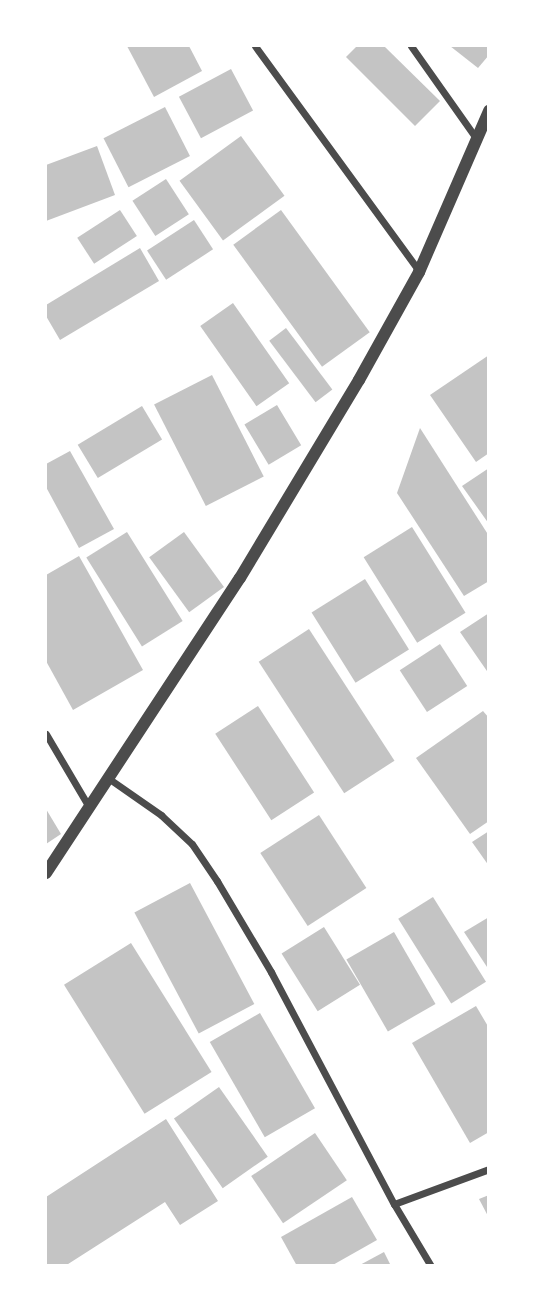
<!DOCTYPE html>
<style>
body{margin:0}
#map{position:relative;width:534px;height:1311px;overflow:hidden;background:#fff;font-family:"Archivo Narrow",sans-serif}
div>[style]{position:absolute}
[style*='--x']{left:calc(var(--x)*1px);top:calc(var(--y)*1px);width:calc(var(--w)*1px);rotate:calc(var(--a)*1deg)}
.building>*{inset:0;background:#c4c4c4;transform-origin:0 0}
.minor>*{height:7px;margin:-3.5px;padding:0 3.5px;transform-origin:3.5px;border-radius:3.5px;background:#4c4c4c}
.tertiary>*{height:12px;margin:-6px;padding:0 6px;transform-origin:6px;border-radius:6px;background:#4c4c4c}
span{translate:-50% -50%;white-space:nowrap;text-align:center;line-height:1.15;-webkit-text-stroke:6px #fff;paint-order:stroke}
.frame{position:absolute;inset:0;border:47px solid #fff;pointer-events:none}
</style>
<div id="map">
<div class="building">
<div style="clip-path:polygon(127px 46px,189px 46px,202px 71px,154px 97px)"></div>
<div style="clip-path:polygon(357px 46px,384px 46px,440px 101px,415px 126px,346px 57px)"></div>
<div style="clip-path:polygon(450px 46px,489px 46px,489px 55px,478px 68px)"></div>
<div style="left:231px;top:69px;width:47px;height:59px;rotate:62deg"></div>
<div style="left:165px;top:107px;width:55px;height:69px;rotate:63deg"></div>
<div style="left:241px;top:136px;width:74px;height:76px;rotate:54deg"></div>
<div style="clip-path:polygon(97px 146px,115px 195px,46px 221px,46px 165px)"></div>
<div style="left:166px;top:179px;width:42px;height:40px;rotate:57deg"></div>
<div style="left:120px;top:210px;width:31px;height:51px;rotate:57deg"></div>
<div style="left:281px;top:210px;width:151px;height:59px;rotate:54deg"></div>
<div style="left:194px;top:220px;width:35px;height:56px;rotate:57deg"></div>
<div style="clip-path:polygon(140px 248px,159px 281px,60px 340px,46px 316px,46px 305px)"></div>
<div style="left:233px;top:303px;width:98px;height:40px;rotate:55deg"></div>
<div style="left:286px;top:328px;width:77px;height:21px;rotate:53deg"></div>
<div style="clip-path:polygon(489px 355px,489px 453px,476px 462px,430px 395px)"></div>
<div style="left:212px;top:375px;width:114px;height:65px;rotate:63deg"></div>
<div style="left:277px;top:405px;width:47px;height:38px;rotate:59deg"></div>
<div style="left:142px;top:406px;width:39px;height:75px;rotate:59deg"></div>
<div style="clip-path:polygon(420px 428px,489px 536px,489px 581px,464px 596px,397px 493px)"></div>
<div style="clip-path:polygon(70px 451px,114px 529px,79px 548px,46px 487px,46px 464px)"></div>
<div style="clip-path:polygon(489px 468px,489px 524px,462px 486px)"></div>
<div style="left:412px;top:527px;width:101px;height:57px;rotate:58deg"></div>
<div style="left:127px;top:532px;width:105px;height:48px;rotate:58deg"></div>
<div style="left:184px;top:532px;width:68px;height:43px;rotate:54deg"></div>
<div style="clip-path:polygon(79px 556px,143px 670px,73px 710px,46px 661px,46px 575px)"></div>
<div style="left:365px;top:579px;width:83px;height:63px;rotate:58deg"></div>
<div style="clip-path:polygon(489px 613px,489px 674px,460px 632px)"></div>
<div style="left:309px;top:629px;width:157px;height:60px;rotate:57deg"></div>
<div style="left:440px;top:644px;width:50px;height:48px;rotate:57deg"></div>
<div style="left:258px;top:706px;width:103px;height:51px;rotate:57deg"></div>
<div style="clip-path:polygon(483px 711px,489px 718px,489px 821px,470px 834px,416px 758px)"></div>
<div style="clip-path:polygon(46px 809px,61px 834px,46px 844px)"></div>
<div style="left:319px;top:815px;width:87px;height:70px;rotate:57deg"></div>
<div style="clip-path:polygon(489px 831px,489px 866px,472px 842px)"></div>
<div style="left:190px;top:883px;width:137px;height:63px;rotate:62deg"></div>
<div style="left:433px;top:897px;width:100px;height:41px;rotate:58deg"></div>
<div style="clip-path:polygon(489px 917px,489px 970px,464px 932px)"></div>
<div style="left:324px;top:927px;width:68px;height:50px;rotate:58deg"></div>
<div style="left:394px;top:932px;width:83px;height:55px;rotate:60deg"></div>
<div style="left:131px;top:943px;width:152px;height:79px;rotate:58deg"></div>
<div style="clip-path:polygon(476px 1006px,489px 1028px,489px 1132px,470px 1143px,412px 1043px)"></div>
<div style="left:260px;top:1013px;width:110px;height:58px;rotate:60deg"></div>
<div style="left:219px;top:1087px;width:85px;height:55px;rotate:55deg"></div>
<div style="clip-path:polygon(166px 1119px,218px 1201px,180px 1225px,165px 1202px,65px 1266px,46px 1266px,46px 1197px)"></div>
<div style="left:315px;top:1133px;width:57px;height:77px;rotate:56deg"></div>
<div style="clip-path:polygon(489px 1195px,489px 1218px,479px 1199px)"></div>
<div style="clip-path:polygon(352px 1197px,377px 1240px,331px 1266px,297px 1266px,281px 1237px)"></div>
<div style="clip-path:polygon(384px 1252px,391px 1266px,358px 1266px)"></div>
</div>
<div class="minor">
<div style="--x:255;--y:46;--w:278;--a:53.9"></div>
<div style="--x:411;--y:46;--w:113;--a:54.8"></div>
<div style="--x:46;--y:734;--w:85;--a:59.5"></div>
<div style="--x:108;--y:778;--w:65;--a:34.9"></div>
<div style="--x:161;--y:815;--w:42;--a:43.1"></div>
<div style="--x:192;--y:844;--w:45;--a:56"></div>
<div style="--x:217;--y:881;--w:106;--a:59.3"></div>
<div style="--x:271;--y:972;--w:263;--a:62.1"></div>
<div style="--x:394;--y:1204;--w:72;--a:59.2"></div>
<div style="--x:394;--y:1204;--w:101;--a:-20.2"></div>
</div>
<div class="tertiary">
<div style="--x:46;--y:873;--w:353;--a:-56.7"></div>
<div style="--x:240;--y:578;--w:231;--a:-59"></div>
<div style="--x:359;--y:380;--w:124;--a:-60.9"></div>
<div style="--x:419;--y:272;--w:176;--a:-66.5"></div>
</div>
<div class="frame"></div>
</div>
